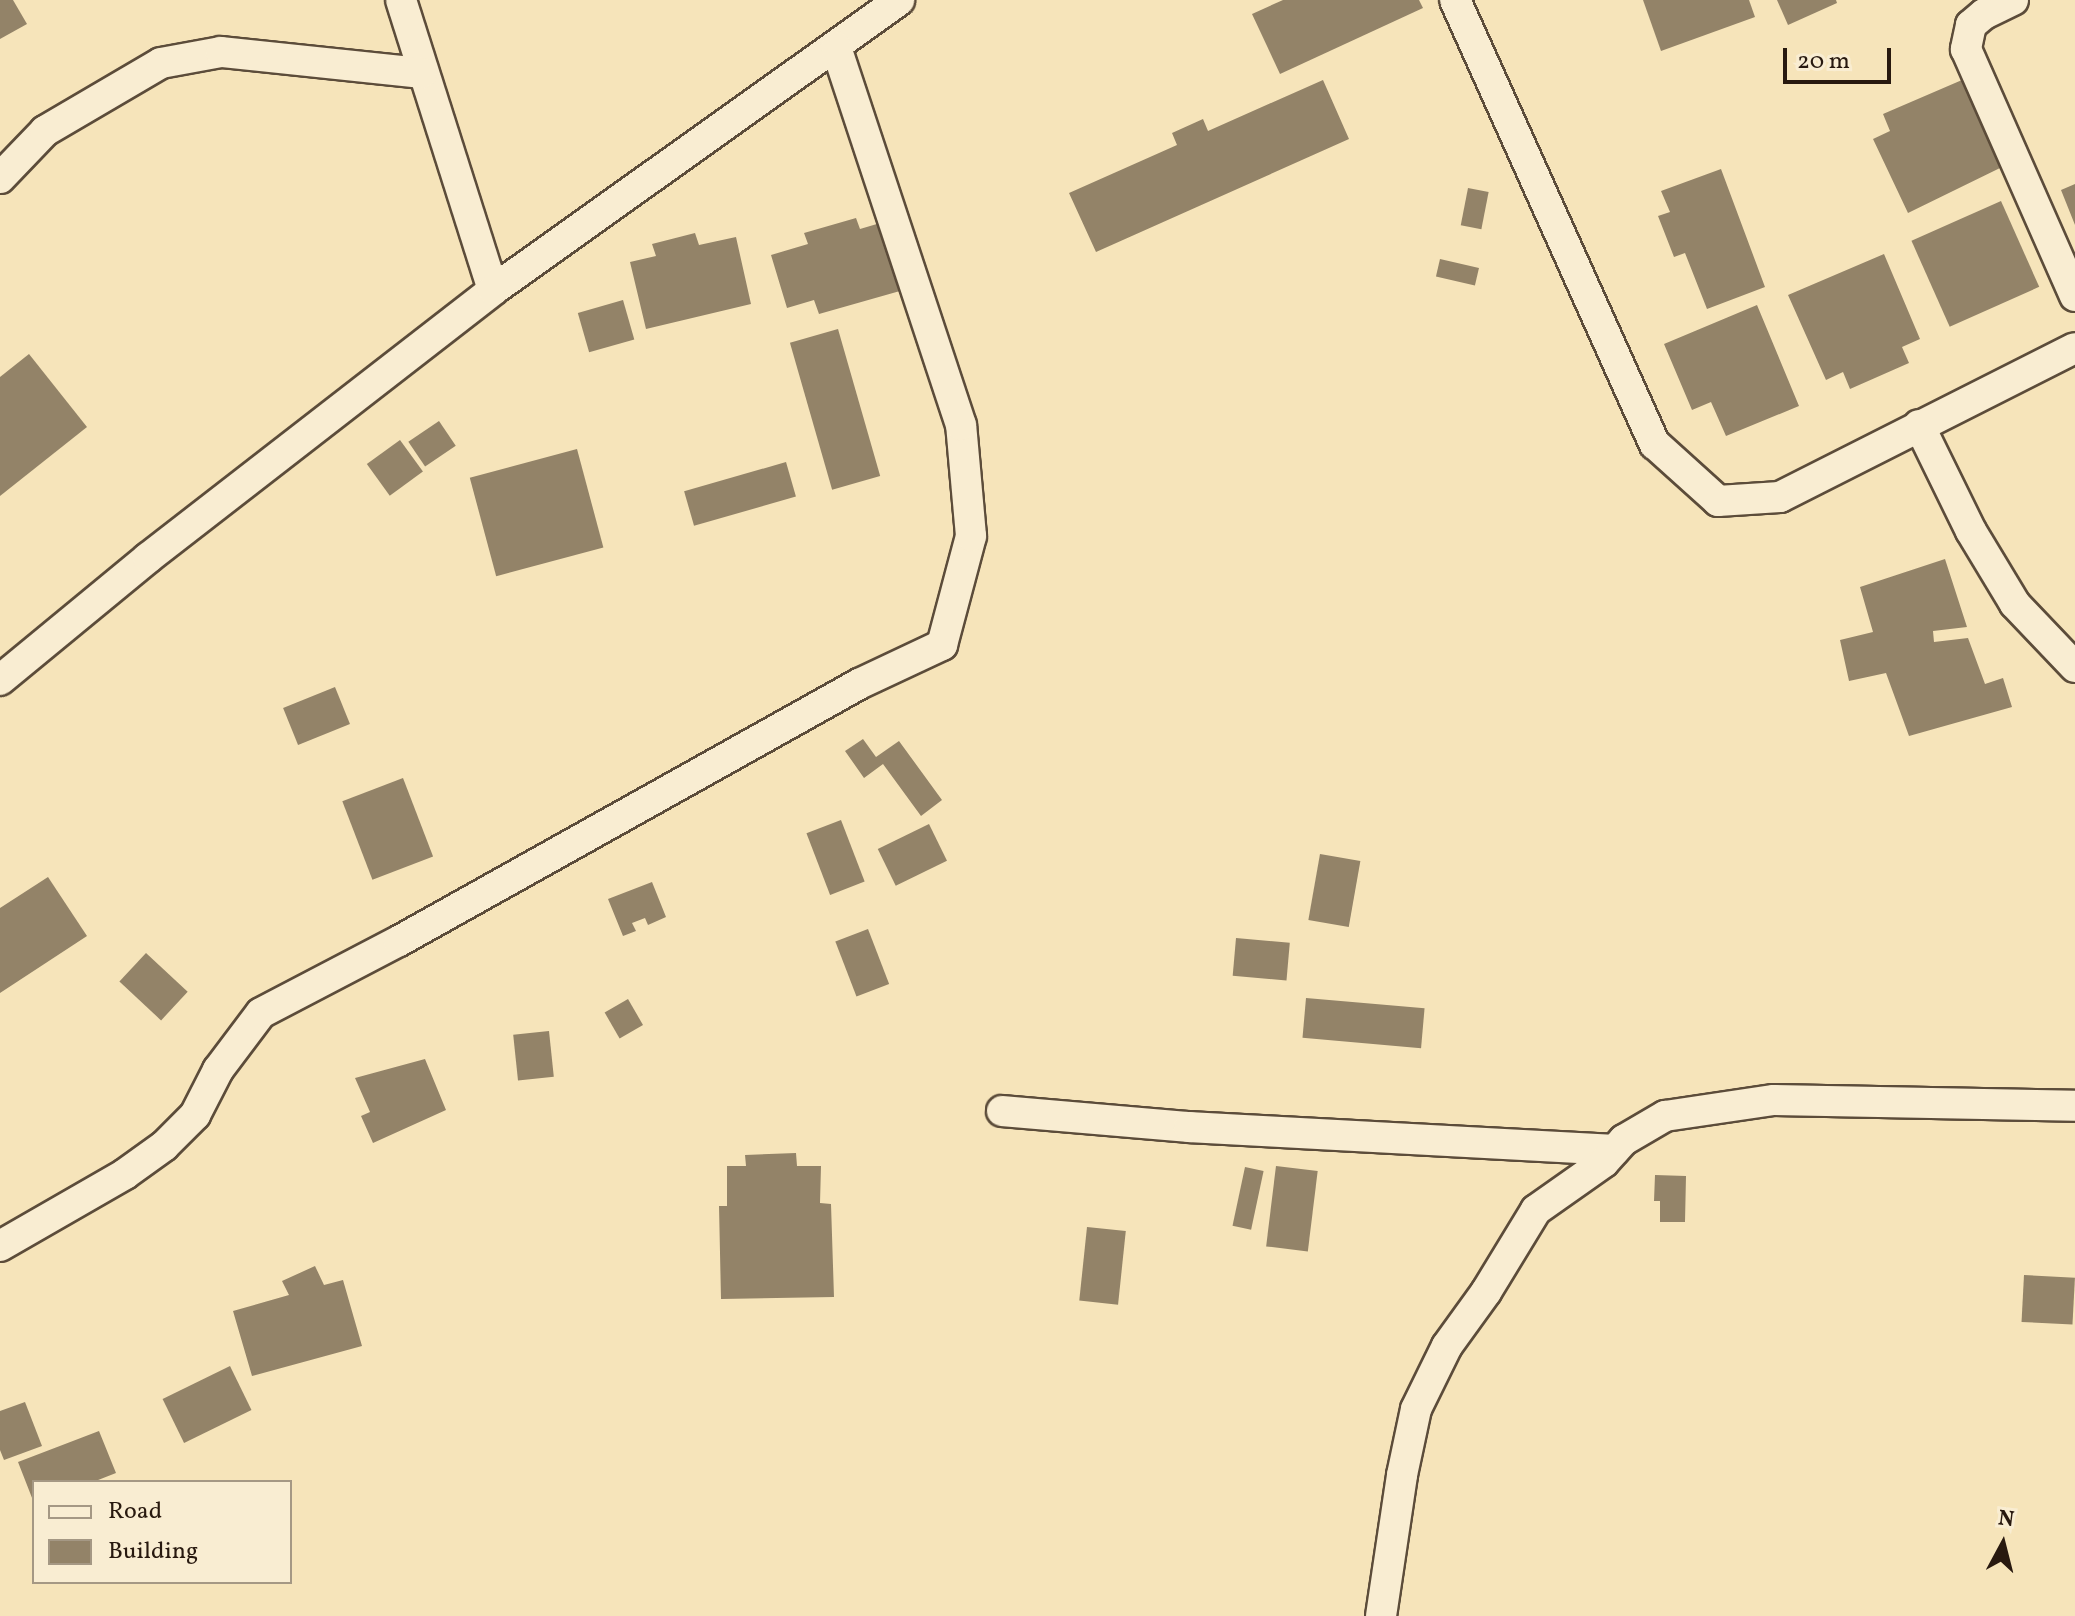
<!DOCTYPE html>
<style>
body{margin:0}
#map{position:relative;width:2075px;height:1616px;overflow:hidden;background:#f6e4ba;font-family:Vollkorn,serif}
div>[style]{position:absolute}
[style*='--x']{left:calc(var(--x)*1px);top:calc(var(--y)*1px);width:calc(var(--w)*1px);rotate:calc(var(--a)*1deg)}
.building>*{inset:0;background:#938368;transform-origin:0 0}
.roads{filter:drop-shadow(2px 0 #5c4c3a) drop-shadow(-2px 0 #5c4c3a) drop-shadow(0 2px #5c4c3a) drop-shadow(0 -2px #5c4c3a)}
.minor>*{height:30px;margin:-15px;padding:0 15px;transform-origin:15px;border-radius:15px;background:#f9edd2}
span{translate:-50% -50%;white-space:nowrap;text-align:center;line-height:1.15;-webkit-text-stroke:6px #f9edd2;paint-order:stroke}
.legend{position:absolute;left:32px;top:1480px;width:260px;height:104px;box-sizing:border-box;background:#f9edd2;border:2px solid #a59884;margin:0;padding:10px 14px;list-style:none;font-size:24px;color:#28190f}
.legend li{display:flex;align-items:center;gap:16px;height:40px}
.legend b{width:40px;border:2px solid #a59884}
.north{position:absolute;left:1963px;top:1504px;width:80px;height:80px;-webkit-text-stroke:6px #f9edd2;paint-order:stroke;rotate:7deg;font-size:22px;font-weight:700;line-height:32px;text-align:center;color:#28190f}
.north::after{content:'';display:block;margin:auto;width:28px;height:36px;background:#28190f;clip-path:polygon(50% 0,100% 100%,50% 72%,0 100%)}
.scale{position:absolute;left:1783px;top:48px;width:108px;height:36px;box-sizing:border-box;border:4px solid #28190f;border-top:0;padding-left:10px;font-size:24px;line-height:28px;white-space:nowrap;color:#28190f;-webkit-text-stroke:6px #f9edd2;paint-order:stroke}
</style>
<div id="map">
<div class="building">
<div style="clip-path:polygon(0 0,13px 0,27px 24px,0 39px)"></div>
<div style="clip-path:polygon(1283px 0,1419px 0,1423px 8px,1280px 74px,1252px 14px)"></div>
<div style="clip-path:polygon(1643px 0,1749px 0,1755px 17px,1661px 51px)"></div>
<div style="clip-path:polygon(1777px 0,1836px 0,1837px 3px,1788px 25px)"></div>
<div style="clip-path:polygon(1323px 80px,1349px 139px,1096px 252px,1069px 193px,1177px 145px,1172px 133px,1203px 119px,1208px 131px)"></div>
<div style="clip-path:polygon(1962px 80px,2000px 168px,1908px 213px,1873px 139px,1890px 131px,1883px 114px)"></div>
<div style="clip-path:polygon(1721px 169px,1765px 287px,1707px 309px,1685px 253px,1674px 257px,1658px 216px,1670px 212px,1661px 191px)"></div>
<div style="clip-path:polygon(2075px 184px,2075px 225px,2061px 190px)"></div>
<div style="left:1468px;top:188px;width:21px;height:38px;rotate:11deg"></div>
<div style="left:2001px;top:201px;width:94px;height:98px;rotate:66deg"></div>
<div style="clip-path:polygon(856px 218px,860px 229px,887px 221px,907px 289px,819px 314px,814px 300px,787px 308px,771px 255px,808px 244px,804px 233px)"></div>
<div style="clip-path:polygon(695px 233px,699px 245px,736px 237px,751px 304px,646px 329px,630px 262px,656px 256px,652px 244px)"></div>
<div style="clip-path:polygon(1884px 254px,1920px 339px,1902px 347px,1909px 363px,1850px 389px,1843px 372px,1826px 380px,1788px 295px)"></div>
<div style="left:1440px;top:259px;width:40px;height:18px;rotate:13deg"></div>
<div style="left:623px;top:300px;width:41px;height:47px;rotate:74deg"></div>
<div style="clip-path:polygon(1757px 305px,1799px 406px,1726px 436px,1711px 402px,1692px 410px,1664px 344px)"></div>
<div style="left:838px;top:329px;width:153px;height:50px;rotate:74deg"></div>
<div style="clip-path:polygon(29px 354px,87px 427px,0 496px,0 377px)"></div>
<div style="left:439px;top:421px;width:30px;height:37px;rotate:56deg"></div>
<div style="left:400px;top:440px;width:39px;height:41px;rotate:54deg"></div>
<div style="left:577px;top:449px;width:102px;height:111px;rotate:75deg"></div>
<div style="left:786px;top:462px;width:36px;height:106px;rotate:74deg"></div>
<div style="clip-path:polygon(1945px 559px,1967px 627px,1933px 631px,1934px 642px,1968px 638px,1985px 684px,2003px 678px,2012px 707px,1909px 736px,1886px 673px,1849px 681px,1840px 640px,1873px 632px,1860px 587px)"></div>
<div style="left:335px;top:687px;width:40px;height:56px;rotate:68deg"></div>
<div style="clip-path:polygon(863px 739px,876px 757px,899px 741px,942px 800px,921px 816px,883px 764px,864px 778px,845px 751px)"></div>
<div style="left:403px;top:778px;width:84px;height:65px;rotate:69deg"></div>
<div style="left:841px;top:820px;width:66px;height:37px;rotate:69deg"></div>
<div style="left:929px;top:824px;width:41px;height:57px;rotate:64deg"></div>
<div style="left:1320px;top:854px;width:41px;height:67px;rotate:10deg"></div>
<div style="clip-path:polygon(48px 877px,87px 936px,0 993px,0 908px)"></div>
<div style="clip-path:polygon(652px 882px,666px 917px,648px 925px,645px 918px,632px 923px,636px 931px,623px 936px,608px 899px)"></div>
<div style="left:868px;top:929px;width:59px;height:35px;rotate:69deg"></div>
<div style="left:1236px;top:938px;width:54px;height:38px;rotate:5deg"></div>
<div style="left:146px;top:953px;width:57px;height:39px;rotate:43deg"></div>
<div style="left:1306px;top:998px;width:119px;height:40px;rotate:5deg"></div>
<div style="left:628px;top:999px;width:30px;height:27px;rotate:60deg"></div>
<div style="left:549px;top:1031px;width:46px;height:36px;rotate:84deg"></div>
<div style="clip-path:polygon(425px 1059px,446px 1110px,373px 1143px,361px 1116px,370px 1112px,355px 1078px)"></div>
<div style="clip-path:polygon(796px 1153px,797px 1166px,821px 1166px,820px 1203px,831px 1204px,834px 1297px,721px 1299px,719px 1206px,727px 1206px,727px 1166px,746px 1166px,745px 1155px)"></div>
<div style="left:1276px;top:1166px;width:42px;height:81px;rotate:7deg"></div>
<div style="left:1245px;top:1167px;width:19px;height:60px;rotate:12deg"></div>
<div style="clip-path:polygon(1655px 1175px,1686px 1176px,1685px 1222px,1660px 1222px,1660px 1201px,1654px 1201px)"></div>
<div style="left:1087px;top:1227px;width:39px;height:74px;rotate:6deg"></div>
<div style="clip-path:polygon(315px 1266px,324px 1285px,343px 1280px,362px 1346px,252px 1376px,233px 1311px,289px 1295px,282px 1281px)"></div>
<div style="left:2024px;top:1275px;width:51px;height:47px;rotate:3deg"></div>
<div style="left:230px;top:1366px;width:49px;height:75px;rotate:64deg"></div>
<div style="clip-path:polygon(25px 1402px,42px 1446px,4px 1460px,0 1450px,0 1411px)"></div>
<div style="clip-path:polygon(99px 1431px,116px 1473px,93px 1482px,34px 1482px,34px 1503px,18px 1462px)"></div>
</div>
<div class="roads">
<div class="minor">
<div style="--x:401;--y:0;--w:304;--a:72.4"></div>
<div style="--x:1455;--y:0;--w:487;--a:65.8"></div>
<div style="--x:1655;--y:444;--w:85;--a:42.1"></div>
<div style="--x:1718;--y:501;--w:62;--a:-3.7"></div>
<div style="--x:1780;--y:497;--w:330;--a:-26.8"></div>
<div style="--x:2013;--y:0;--w:32;--a:154"></div>
<div style="--x:1984;--y:14;--w:17;--a:140"></div>
<div style="--x:1971;--y:25;--w:25;--a:102"></div>
<div style="--x:1966;--y:49;--w:270;--a:66.2"></div>
<div style="--x:0;--y:178;--w:65;--a:-46.2"></div>
<div style="--x:45;--y:131;--w:134;--a:-30.4"></div>
<div style="--x:161;--y:63;--w:61;--a:-10.4"></div>
<div style="--x:221;--y:52;--w:202;--a:6"></div>
<div style="--x:1919;--y:425;--w:118;--a:63.9"></div>
<div style="--x:1971;--y:531;--w:85;--a:58.9"></div>
<div style="--x:2015;--y:604;--w:87;--a:46.4"></div>
<div style="--x:0;--y:680;--w:192;--a:-39.5"></div>
<div style="--x:148;--y:558;--w:437;--a:-37.8"></div>
<div style="--x:493;--y:290;--w:499;--a:-35.5"></div>
<div style="--x:1002;--y:1111;--w:188;--a:4.9"></div>
<div style="--x:1189;--y:1127;--w:426;--a:3.1"></div>
<div style="--x:0;--y:1246;--w:144;--a:-29.9"></div>
<div style="--x:125;--y:1174;--w:48;--a:-35.7"></div>
<div style="--x:164;--y:1146;--w:44;--a:-45"></div>
<div style="--x:195;--y:1115;--w:51;--a:-62.9"></div>
<div style="--x:218;--y:1070;--w:71;--a:-53"></div>
<div style="--x:261;--y:1013;--w:156;--a:-27.6"></div>
<div style="--x:399;--y:941;--w:527;--a:-29.19"></div>
<div style="--x:859;--y:684;--w:92;--a:-25.2"></div>
<div style="--x:942;--y:645;--w:113;--a:-75.1"></div>
<div style="--x:971;--y:536;--w:111;--a:-95.1"></div>
<div style="--x:961;--y:425;--w:398;--a:-108.3"></div>
<div style="--x:1381;--y:1616;--w:143;--a:-81.5"></div>
<div style="--x:1402;--y:1475;--w:67;--a:-78"></div>
<div style="--x:1416;--y:1409;--w:70;--a:-63.8"></div>
<div style="--x:1447;--y:1346;--w:67;--a:-54.2"></div>
<div style="--x:1486;--y:1292;--w:96;--a:-58.6"></div>
<div style="--x:1536;--y:1210;--w:83;--a:-35.2"></div>
<div style="--x:1604;--y:1162;--w:30;--a:-48"></div>
<div style="--x:1624;--y:1140;--w:48;--a:-30.3"></div>
<div style="--x:1665;--y:1116;--w:110;--a:-8.4"></div>
<div style="--x:1774;--y:1100;--w:301;--a:1.1"></div>
</div>
</div>
<ul class="legend">
<li><b style="height:10px;background:#f9edd2"></b>Road</li>
<li><b style="height:22px;background:#938368"></b>Building</li>
</ul>
<div class="north">N</div>
<div class="scale">20 m</div>
</div>
